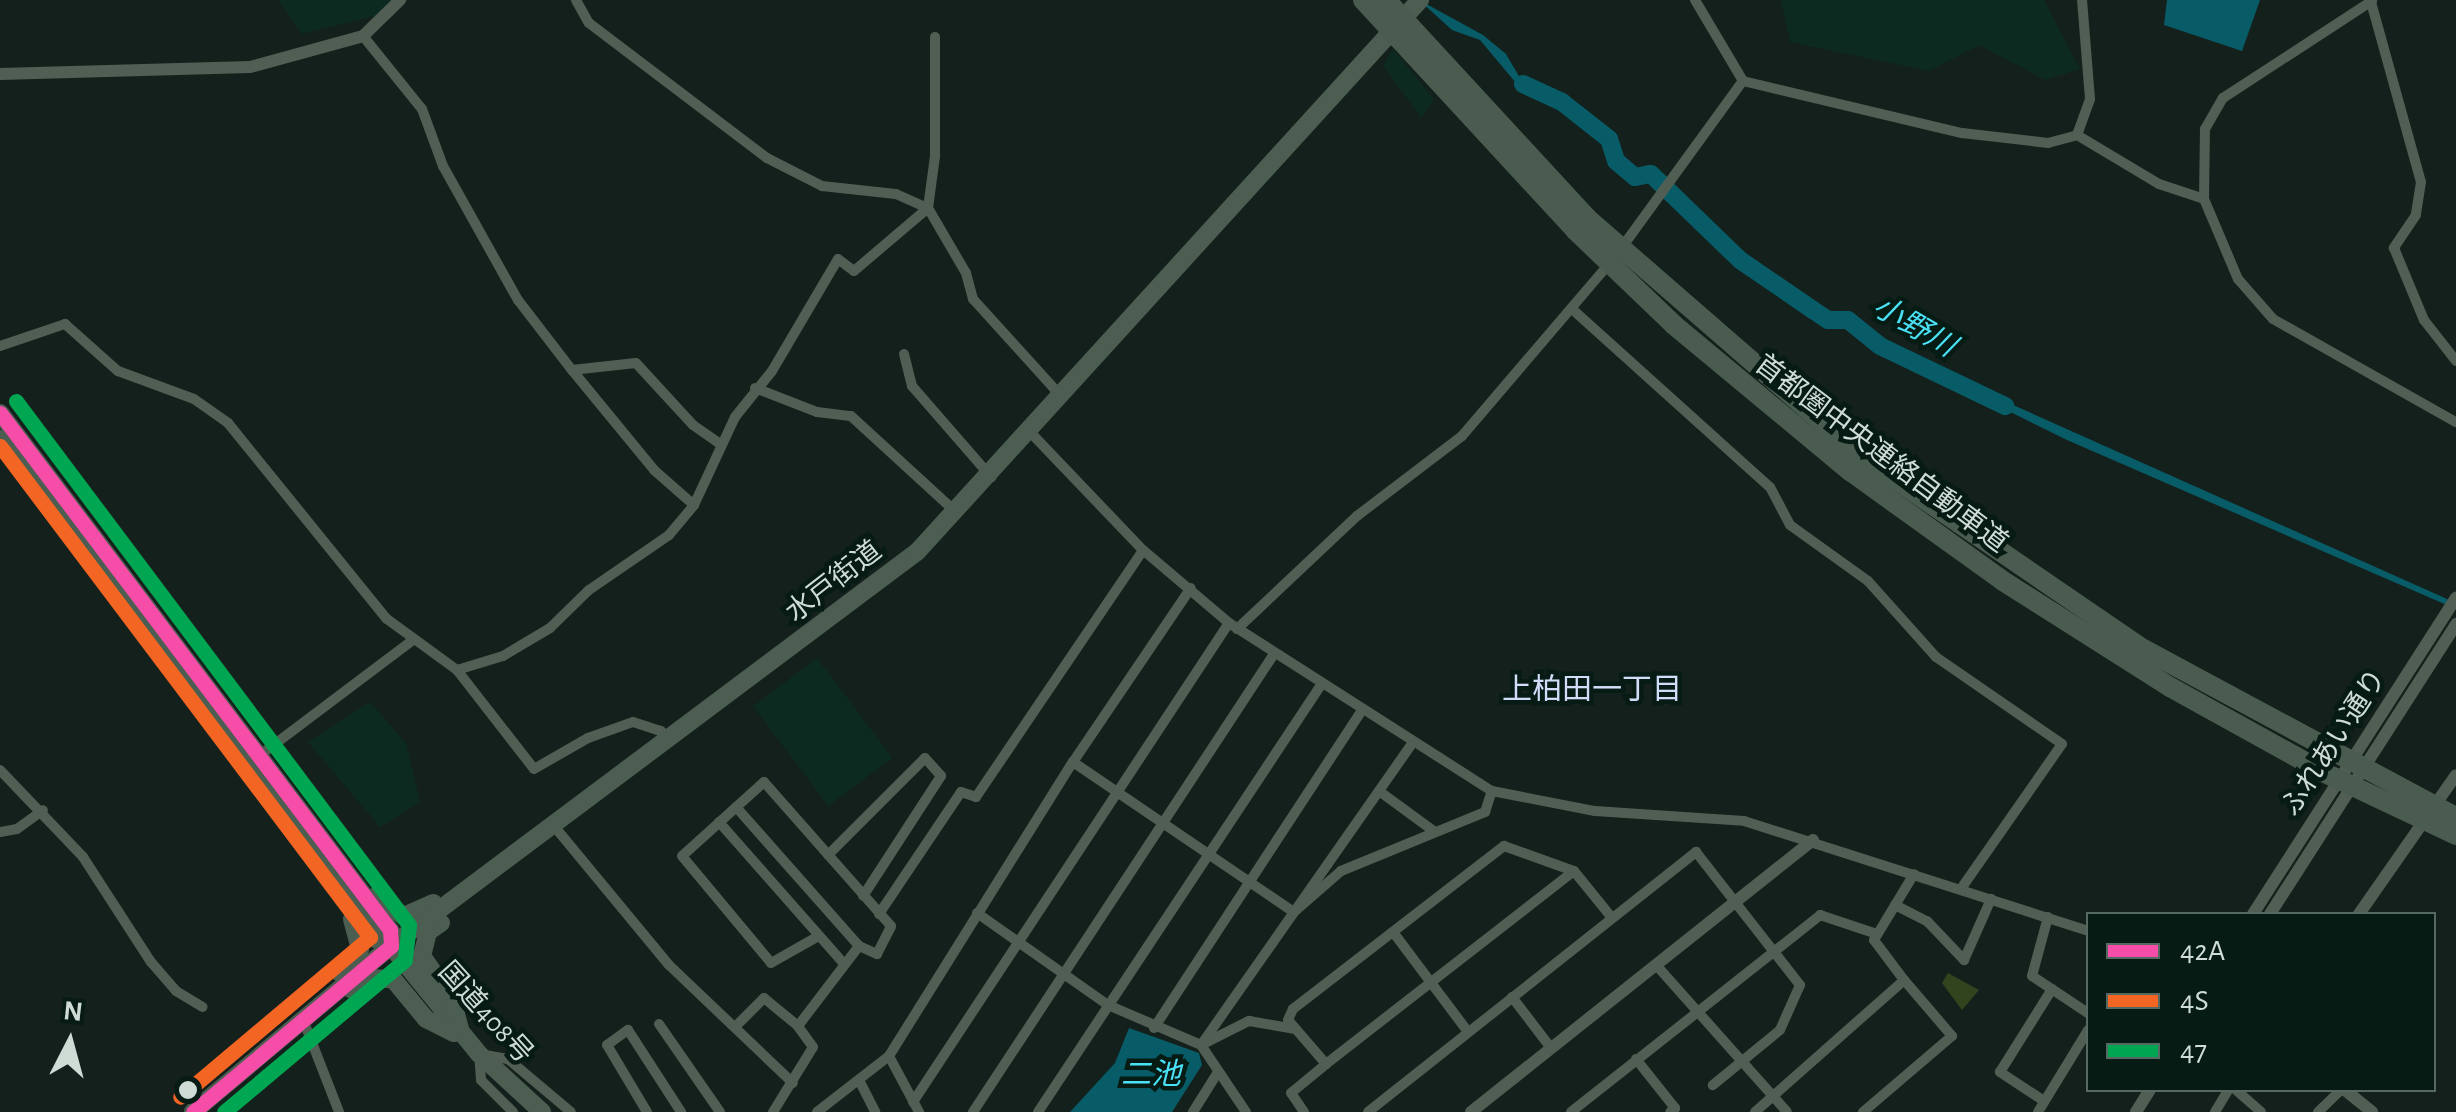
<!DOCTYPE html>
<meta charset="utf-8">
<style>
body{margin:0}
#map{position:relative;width:2456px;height:1112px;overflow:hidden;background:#14201c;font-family:"Alegreya Sans","Noto Sans JP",sans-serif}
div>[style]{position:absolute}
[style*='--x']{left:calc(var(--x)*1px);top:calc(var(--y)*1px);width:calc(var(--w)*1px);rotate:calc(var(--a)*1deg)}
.built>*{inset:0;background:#0d2a21;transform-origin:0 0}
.green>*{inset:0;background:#32441e}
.water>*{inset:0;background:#075c67}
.river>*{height:18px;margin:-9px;padding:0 9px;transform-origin:9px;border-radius:9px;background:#075c67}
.minor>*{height:10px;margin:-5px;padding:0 5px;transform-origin:5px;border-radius:5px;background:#505e53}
.tertiary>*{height:12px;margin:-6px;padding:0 6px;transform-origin:6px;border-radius:6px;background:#505e53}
.trunk>*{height:18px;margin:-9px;padding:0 9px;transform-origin:9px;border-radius:9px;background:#4c5e51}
.motorway-bridge>*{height:20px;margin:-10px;padding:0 10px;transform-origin:10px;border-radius:10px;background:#4a5c4f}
.bus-1>*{height:15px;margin:-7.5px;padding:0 7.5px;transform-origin:7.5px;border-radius:7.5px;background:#f54da8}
.bus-2>*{height:15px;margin:-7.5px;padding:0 7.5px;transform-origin:7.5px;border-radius:7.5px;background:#f26522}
.bus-3>*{height:15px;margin:-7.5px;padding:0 7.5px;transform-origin:7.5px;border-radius:7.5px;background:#00a651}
.dots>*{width:28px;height:28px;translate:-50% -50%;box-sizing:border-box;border:5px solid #061b14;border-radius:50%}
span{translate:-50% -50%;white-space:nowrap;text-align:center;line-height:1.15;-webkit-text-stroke:9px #061b14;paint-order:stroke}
.street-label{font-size:28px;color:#cfdcd6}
.water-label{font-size:30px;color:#4ae0f6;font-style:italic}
.neighbourhood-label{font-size:30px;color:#d2dcf8}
.legend{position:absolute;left:2086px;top:912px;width:350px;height:180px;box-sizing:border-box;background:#061b14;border:2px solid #566862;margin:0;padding:12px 18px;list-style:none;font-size:30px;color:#cfdcd6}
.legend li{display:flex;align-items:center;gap:20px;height:50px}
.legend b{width:50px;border:2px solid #566862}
.north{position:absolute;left:20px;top:992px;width:100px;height:100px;-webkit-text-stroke:8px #061b14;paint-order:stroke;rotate:6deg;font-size:28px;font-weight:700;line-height:40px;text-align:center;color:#cfdcd6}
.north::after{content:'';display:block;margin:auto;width:35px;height:45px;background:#cfdcd6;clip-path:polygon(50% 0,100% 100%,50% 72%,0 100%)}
</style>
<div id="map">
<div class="built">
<div style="clip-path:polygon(278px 0,400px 0,387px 13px,302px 34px)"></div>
<div style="clip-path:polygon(1781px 0,2044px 0,2080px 69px,2045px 80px,1979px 45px,1929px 71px,1790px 42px)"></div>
<div style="clip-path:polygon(1393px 49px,1434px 99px,1421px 117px,1383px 66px)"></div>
<div style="left:817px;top:658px;width:125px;height:80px;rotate:53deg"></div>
<div style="clip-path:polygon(370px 702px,406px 743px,420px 802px,380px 827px,308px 742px)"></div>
</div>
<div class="green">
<div style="clip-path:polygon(1948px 973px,1979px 990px,1962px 1010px,1942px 983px)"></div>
</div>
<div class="water">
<div style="clip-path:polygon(1419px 0,1483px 35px,1506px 54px,1520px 78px,1543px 90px,1540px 95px,1516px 83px,1480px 40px,1452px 30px)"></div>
<div style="clip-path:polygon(2167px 0,2260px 0,2242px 51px,2164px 25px)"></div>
<div style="clip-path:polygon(1984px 392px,2456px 603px,2456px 609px,2067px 440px,1982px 398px)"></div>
<div style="clip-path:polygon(1129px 1028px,1199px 1053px,1202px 1065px,1172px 1112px,1070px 1112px,1115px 1063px)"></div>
</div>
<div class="river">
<div style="--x:1523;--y:84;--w:43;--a:24.8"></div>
<div style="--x:1562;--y:102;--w:60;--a:38.2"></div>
<div style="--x:1609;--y:139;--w:23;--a:72"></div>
<div style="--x:1616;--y:161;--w:25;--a:40"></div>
<div style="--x:1635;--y:177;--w:16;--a:-11"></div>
<div style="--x:1651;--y:174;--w:124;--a:44"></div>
<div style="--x:1740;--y:260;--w:88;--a:34.4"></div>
<div style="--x:1813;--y:310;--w:18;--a:34"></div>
<div style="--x:1828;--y:320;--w:20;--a:0"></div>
<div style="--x:1848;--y:320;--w:41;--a:39.1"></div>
<div style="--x:1880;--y:346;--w:139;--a:25.6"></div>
</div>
<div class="minor">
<div style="--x:576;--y:0;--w:26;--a:61"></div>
<div style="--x:589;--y:23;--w:223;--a:37.2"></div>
<div style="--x:767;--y:158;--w:62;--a:27"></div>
<div style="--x:822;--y:186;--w:74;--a:6.2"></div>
<div style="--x:896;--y:194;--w:35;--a:24"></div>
<div style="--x:928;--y:208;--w:75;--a:59.7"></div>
<div style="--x:966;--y:273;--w:27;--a:75"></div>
<div style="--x:973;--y:299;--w:132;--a:47.8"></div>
<div style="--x:1695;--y:0;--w:94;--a:59.3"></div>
<div style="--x:1743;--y:81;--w:225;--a:13.4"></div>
<div style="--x:1962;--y:133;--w:87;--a:6.6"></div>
<div style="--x:2048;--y:143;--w:30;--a:-15"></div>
<div style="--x:2077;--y:135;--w:96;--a:30.9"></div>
<div style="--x:2159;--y:184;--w:47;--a:18.4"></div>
<div style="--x:2204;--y:199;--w:87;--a:67"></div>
<div style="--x:2238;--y:279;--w:53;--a:48.8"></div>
<div style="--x:2273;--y:319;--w:210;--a:29.4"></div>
<div style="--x:2371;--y:2;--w:187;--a:74.5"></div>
<div style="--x:2421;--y:182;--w:33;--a:99"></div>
<div style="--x:2416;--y:215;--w:40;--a:124"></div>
<div style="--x:2394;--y:248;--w:78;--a:67.4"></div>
<div style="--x:2424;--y:320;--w:52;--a:52"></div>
<div style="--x:363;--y:36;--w:94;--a:51.1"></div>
<div style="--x:422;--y:109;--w:61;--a:69.8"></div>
<div style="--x:443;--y:166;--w:154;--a:60.8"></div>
<div style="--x:518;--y:300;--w:88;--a:52.4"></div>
<div style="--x:572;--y:370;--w:64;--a:-6.2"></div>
<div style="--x:636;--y:363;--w:84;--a:47.4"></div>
<div style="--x:693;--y:425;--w:33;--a:35"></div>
<div style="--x:2077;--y:135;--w:38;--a:-70"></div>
<div style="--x:2090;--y:99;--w:99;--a:-94.6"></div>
<div style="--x:2204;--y:199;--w:70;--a:-89.2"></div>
<div style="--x:2205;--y:129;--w:36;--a:-60"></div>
<div style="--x:2223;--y:98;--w:178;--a:-33.1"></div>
<div style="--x:1620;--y:250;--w:209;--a:-54"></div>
<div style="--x:1572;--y:309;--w:266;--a:42"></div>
<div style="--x:1770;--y:487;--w:43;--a:62.2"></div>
<div style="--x:1790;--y:525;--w:96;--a:35.7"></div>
<div style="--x:1868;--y:581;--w:102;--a:48.2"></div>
<div style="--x:1936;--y:657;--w:153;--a:34.6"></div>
<div style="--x:2062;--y:744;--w:177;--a:124.9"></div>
<div style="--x:0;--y:346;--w:69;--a:-18.7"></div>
<div style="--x:65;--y:324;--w:71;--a:41.6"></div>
<div style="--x:118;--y:371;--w:81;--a:20.2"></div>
<div style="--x:194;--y:399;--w:42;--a:35.2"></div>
<div style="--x:228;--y:423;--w:252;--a:51"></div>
<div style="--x:387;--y:619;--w:87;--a:36.1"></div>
<div style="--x:457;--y:670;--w:125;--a:52.1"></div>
<div style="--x:534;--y:769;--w:62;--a:-29.9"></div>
<div style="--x:588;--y:738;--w:48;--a:-19.6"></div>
<div style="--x:633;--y:722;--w:29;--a:18"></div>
<div style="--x:661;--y:731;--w:13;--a:51"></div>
<div style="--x:904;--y:354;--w:33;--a:76"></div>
<div style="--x:912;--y:386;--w:121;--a:49"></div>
<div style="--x:572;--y:370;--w:129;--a:50.6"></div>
<div style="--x:654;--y:470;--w:53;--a:41.2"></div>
<div style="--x:755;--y:388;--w:66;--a:21.2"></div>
<div style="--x:817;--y:412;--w:34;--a:7"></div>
<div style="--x:851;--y:416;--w:144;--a:42.5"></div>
<div style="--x:1031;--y:433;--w:162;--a:46.3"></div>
<div style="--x:1143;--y:550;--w:113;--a:40.3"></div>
<div style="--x:1229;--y:623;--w:312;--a:32.6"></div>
<div style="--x:1492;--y:791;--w:105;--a:11"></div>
<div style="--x:1595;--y:811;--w:149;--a:3.8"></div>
<div style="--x:1744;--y:821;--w:361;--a:17.7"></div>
<div style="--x:1237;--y:629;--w:165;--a:-43.3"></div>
<div style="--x:1357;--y:516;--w:132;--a:-37.3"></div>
<div style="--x:1462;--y:436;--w:228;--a:-49.5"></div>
<div style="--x:457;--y:670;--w:48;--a:-16.9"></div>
<div style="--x:503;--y:656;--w:55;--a:-30.8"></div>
<div style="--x:550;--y:628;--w:54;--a:-44.3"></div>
<div style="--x:589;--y:590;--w:97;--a:-34.5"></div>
<div style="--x:669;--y:535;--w:39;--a:-50"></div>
<div style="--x:694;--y:505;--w:97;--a:-65"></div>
<div style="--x:735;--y:417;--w:59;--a:-51.2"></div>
<div style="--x:772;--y:371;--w:130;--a:-59.5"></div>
<div style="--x:838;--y:259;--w:20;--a:37"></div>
<div style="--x:854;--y:271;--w:97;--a:-40.4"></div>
<div style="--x:928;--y:208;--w:52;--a:-82.3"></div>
<div style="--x:935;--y:156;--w:119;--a:-90"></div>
<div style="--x:255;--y:759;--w:199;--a:-37"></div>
<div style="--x:1073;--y:762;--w:267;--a:34.2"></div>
<div style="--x:1294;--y:912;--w:62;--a:-41.1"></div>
<div style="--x:1341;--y:871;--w:156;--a:-22.3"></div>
<div style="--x:1485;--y:812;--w:22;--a:-72"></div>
<div style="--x:0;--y:770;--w:120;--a:46.3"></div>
<div style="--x:83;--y:857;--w:125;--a:57.1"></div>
<div style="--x:151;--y:962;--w:38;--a:49"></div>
<div style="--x:176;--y:991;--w:31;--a:31"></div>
<div style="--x:1379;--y:791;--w:69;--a:36.2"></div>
<div style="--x:736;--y:807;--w:186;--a:48.5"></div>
<div style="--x:719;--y:822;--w:189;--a:48.6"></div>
<div style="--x:554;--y:826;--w:180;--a:50.4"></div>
<div style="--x:669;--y:965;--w:171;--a:43.6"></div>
<div style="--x:0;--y:832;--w:17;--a:-10"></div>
<div style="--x:17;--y:829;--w:32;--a:-36"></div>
<div style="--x:828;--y:855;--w:137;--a:-45"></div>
<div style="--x:925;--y:758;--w:24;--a:48"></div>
<div style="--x:941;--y:776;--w:143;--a:123"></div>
<div style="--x:1895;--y:905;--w:36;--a:27"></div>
<div style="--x:1927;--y:921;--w:54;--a:46.5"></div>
<div style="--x:1964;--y:960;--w:67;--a:-66.1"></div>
<div style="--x:977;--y:913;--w:160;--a:35.1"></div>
<div style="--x:1108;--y:1005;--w:101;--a:23.3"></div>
<div style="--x:1201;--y:1045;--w:54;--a:-26.6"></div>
<div style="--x:1249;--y:1021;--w:47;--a:9.9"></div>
<div style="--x:879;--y:914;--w:147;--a:-56.1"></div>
<div style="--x:961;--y:792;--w:16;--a:18"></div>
<div style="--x:976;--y:797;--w:298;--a:-55.9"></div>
<div style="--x:2048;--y:917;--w:61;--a:105.2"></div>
<div style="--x:2032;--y:976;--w:67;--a:33.5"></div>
<div style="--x:1393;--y:932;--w:125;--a:53.1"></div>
<div style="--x:1657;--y:966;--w:195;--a:48.3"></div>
<div style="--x:1512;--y:997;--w:64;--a:52.6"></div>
<div style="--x:302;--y:1017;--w:102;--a:68.7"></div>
<div style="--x:659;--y:1024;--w:107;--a:55.3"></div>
<div style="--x:735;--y:1027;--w:41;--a:-45"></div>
<div style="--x:764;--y:998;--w:44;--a:39.5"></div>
<div style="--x:1154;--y:1028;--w:378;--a:-56.8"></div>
<div style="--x:889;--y:1056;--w:64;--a:61.8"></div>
<div style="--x:1636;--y:1059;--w:63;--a:51.5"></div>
<div style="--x:1675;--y:1108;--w:6;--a:141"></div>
<div style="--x:1326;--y:1064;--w:314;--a:-37.9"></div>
<div style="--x:859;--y:1080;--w:36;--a:63"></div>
<div style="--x:2236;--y:1090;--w:33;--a:41"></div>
<div style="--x:2044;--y:1101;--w:53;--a:-146.6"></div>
<div style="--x:2000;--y:1072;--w:98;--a:-57.9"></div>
<div style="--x:913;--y:1102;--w:574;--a:-56.59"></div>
<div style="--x:513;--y:1112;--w:45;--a:-135"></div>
<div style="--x:481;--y:1080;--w:26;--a:-94"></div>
<div style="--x:479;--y:1054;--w:29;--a:10"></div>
<div style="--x:508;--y:1059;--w:82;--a:40.1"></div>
<div style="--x:647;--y:1112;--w:78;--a:-120.8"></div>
<div style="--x:607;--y:1045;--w:26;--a:-36"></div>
<div style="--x:628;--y:1030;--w:98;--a:57.1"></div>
<div style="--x:773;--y:1112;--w:76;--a:-58.4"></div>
<div style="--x:813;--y:1047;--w:26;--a:-126"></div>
<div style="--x:798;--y:1026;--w:101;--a:-52.7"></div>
<div style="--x:859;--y:946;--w:20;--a:24"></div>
<div style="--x:877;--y:954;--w:31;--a:-63"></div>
<div style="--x:891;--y:926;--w:192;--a:-131.4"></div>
<div style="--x:764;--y:782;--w:110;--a:137.9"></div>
<div style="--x:682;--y:856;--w:139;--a:50.2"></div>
<div style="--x:771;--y:963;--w:53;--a:-29.5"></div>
<div style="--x:817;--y:1112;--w:91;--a:-37.9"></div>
<div style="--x:889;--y:1056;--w:347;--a:-58"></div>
<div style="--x:1073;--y:762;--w:210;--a:-55.9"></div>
<div style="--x:973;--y:1112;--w:548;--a:-56.69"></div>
<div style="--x:1038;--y:1112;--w:512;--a:-56.47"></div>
<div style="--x:1193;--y:1112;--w:47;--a:-58"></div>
<div style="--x:1246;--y:1112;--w:81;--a:-123.9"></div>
<div style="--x:1201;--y:1045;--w:366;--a:-55"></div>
<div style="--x:1304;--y:1112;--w:23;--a:-124"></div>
<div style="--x:1291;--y:1093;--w:45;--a:-39.6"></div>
<div style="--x:1326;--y:1064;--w:58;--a:-130.8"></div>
<div style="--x:1288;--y:1020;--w:12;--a:-66"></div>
<div style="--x:1293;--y:1009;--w:267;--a:-37.7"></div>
<div style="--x:1504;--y:846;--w:74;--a:19.7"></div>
<div style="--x:1574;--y:871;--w:60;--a:51"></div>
<div style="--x:1368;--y:1112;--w:419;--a:-38.4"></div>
<div style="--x:1696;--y:852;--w:169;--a:52"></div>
<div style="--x:1800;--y:985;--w:49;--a:114"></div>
<div style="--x:1780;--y:1030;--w:87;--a:140.6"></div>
<div style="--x:1571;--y:1112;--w:318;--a:-38.3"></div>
<div style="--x:1820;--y:915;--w:60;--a:18.4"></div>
<div style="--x:1755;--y:1112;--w:199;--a:-41.5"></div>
<div style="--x:1904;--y:980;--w:50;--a:-126.9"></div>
<div style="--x:1874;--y:940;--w:77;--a:-58.8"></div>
<div style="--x:1863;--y:1112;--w:117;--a:-40.5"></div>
<div style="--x:1952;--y:1036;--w:74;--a:-130.6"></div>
<div style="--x:2038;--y:1112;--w:96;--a:-58.6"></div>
<div style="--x:2215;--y:1112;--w:26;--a:-59"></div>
<div style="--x:2318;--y:1112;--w:32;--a:-44"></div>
</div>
<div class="tertiary">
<div style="--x:0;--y:74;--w:250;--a:-1.6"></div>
<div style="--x:250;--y:67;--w:117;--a:-15.3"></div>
<div style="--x:363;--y:36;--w:52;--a:-44.2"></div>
<div style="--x:2253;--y:914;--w:376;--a:-57.3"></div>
<div style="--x:2270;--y:914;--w:345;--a:-57.3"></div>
<div style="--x:2359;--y:914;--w:169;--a:-55.1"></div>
<div style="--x:2345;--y:1090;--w:35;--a:39"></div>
<div style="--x:1471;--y:1112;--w:437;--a:-38.5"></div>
<div style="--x:2136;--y:1112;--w:26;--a:-58"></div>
</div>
<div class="trunk">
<div style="--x:0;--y:413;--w:648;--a:52.97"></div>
<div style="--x:390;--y:930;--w:16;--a:86"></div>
<div style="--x:0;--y:439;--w:626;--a:53.06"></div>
<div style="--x:376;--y:939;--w:17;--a:25"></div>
<div style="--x:391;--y:946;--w:139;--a:50.8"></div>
<div style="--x:479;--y:1054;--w:86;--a:42.6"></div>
<div style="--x:376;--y:896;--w:34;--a:36"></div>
<div style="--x:404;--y:916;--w:32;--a:-24"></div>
<div style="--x:441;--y:923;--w:16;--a:145"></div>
<div style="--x:428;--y:932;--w:25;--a:104"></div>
<div style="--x:422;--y:956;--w:52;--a:55.1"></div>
<div style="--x:452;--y:999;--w:30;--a:75"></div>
<div style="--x:340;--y:973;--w:31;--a:-50"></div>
<div style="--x:360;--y:949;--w:31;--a:-105"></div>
<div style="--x:352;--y:990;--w:22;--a:-32"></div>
<div style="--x:371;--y:978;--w:22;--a:3"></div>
<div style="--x:393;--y:979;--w:52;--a:50.5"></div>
<div style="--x:426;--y:1019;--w:31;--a:27"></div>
<div style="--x:193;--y:1112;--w:258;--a:-40"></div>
<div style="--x:391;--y:946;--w:657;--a:-36.84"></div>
<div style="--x:917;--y:552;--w:747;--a:-47.66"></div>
</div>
<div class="motorway-bridge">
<div style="--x:1363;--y:0;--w:313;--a:47.3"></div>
<div style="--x:1575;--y:230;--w:137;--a:43.8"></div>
<div style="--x:1674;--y:325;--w:229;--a:39.7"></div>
<div style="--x:1850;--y:471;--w:188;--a:35.7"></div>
<div style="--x:2003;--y:581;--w:198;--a:32.4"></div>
<div style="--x:2170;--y:687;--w:177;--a:29"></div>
<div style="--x:2325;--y:773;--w:145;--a:25.3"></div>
<div style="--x:1386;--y:0;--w:297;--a:47.3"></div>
<div style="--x:1587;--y:218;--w:363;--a:41"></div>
<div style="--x:1861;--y:456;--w:336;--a:34.4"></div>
<div style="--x:2138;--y:646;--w:361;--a:28.3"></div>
</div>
<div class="bus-1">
<div style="--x:0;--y:413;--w:648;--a:52.97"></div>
<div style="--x:390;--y:930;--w:16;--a:86"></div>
<div style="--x:391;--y:946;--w:258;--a:140"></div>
</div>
<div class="bus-2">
<div style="--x:0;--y:446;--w:615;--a:53"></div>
<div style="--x:370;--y:937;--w:248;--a:139.9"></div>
</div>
<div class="bus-3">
<div style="--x:16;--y:401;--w:655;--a:53.13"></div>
<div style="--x:409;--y:925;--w:35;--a:97"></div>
<div style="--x:405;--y:960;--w:236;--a:140"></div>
</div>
<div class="dots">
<div style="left:188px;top:1090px;background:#cfdcd6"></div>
</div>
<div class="street-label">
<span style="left:1881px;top:454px;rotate:37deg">首都圏中央連絡自動車道</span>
<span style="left:834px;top:582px;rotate:-38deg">水戸街道</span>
<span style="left:2334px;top:743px;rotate:-57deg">ふれあい通り</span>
<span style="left:485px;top:1013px;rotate:48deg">国道408号</span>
</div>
<div class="water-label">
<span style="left:1914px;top:327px;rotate:30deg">小野川</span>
<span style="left:1151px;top:1075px">二池</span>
</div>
<div class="neighbourhood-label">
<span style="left:1592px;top:690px">上柏田一丁目</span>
</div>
<ul class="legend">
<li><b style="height:12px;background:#f54da8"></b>42A</li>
<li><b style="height:12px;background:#f26522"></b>4S</li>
<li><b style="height:12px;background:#00a651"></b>47</li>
</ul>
<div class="north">N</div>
</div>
